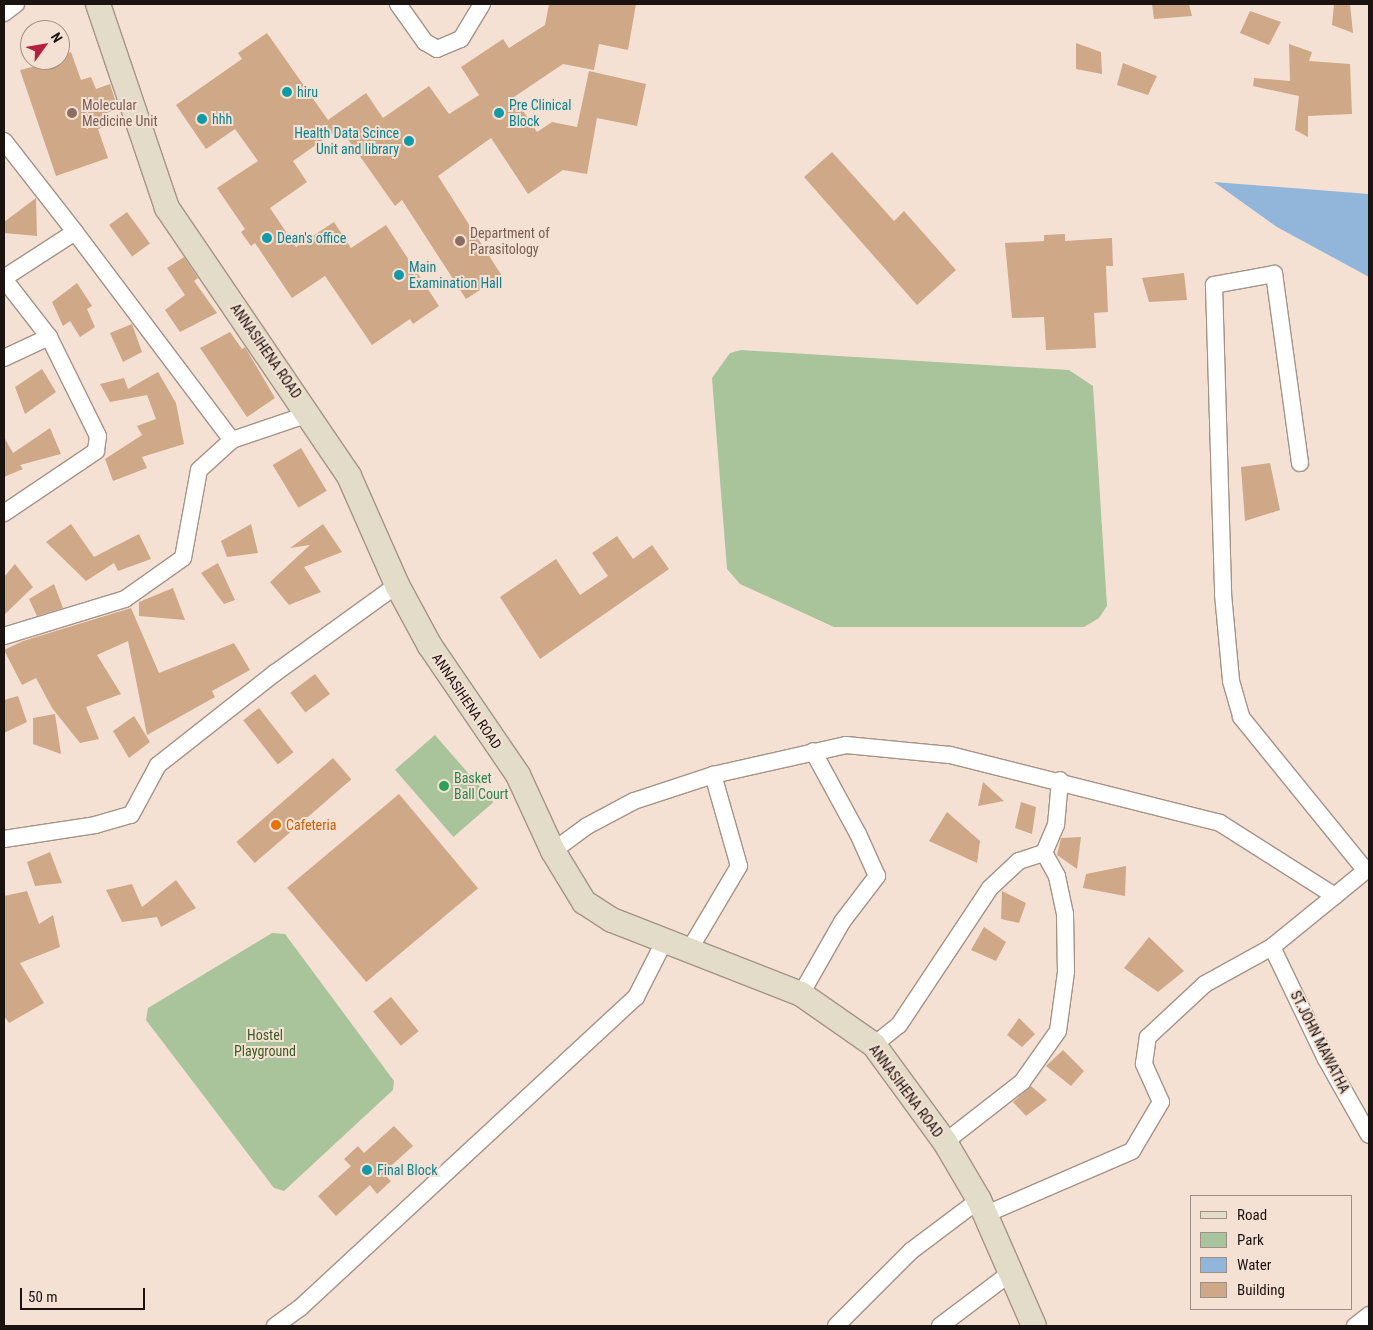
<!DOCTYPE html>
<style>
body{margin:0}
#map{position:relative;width:1373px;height:1330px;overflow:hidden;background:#f5e1d4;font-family:"Roboto Condensed",sans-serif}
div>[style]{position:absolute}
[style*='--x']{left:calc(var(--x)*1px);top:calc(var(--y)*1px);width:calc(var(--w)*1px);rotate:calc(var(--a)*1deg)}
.green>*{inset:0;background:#a9c49b;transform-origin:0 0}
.water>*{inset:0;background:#92b6d9}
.building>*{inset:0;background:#cfa887;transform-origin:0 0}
.roads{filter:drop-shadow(1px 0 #a59387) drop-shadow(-1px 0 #a59387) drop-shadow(0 1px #a59387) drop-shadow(0 -1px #a59387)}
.street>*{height:16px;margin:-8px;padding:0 8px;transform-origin:8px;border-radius:8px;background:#fff}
.secondary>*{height:24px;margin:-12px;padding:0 12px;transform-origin:12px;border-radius:12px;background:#e3dcc8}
.dots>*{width:14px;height:14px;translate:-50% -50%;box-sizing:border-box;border:2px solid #f5e1d4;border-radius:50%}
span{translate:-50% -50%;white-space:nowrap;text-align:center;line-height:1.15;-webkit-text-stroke:4px #f5e1d4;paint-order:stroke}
.culture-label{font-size:14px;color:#0d838f}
.left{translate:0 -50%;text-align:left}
.right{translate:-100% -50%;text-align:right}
.education-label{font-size:14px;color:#785e54}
.street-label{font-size:14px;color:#1a130f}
.leisure-label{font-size:14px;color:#27864d}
.food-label{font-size:14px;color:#c56008}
.park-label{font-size:14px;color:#395c23}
.frame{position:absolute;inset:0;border:5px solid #1a130f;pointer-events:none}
.legend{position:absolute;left:1190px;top:1195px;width:162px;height:115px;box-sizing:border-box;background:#f5e1d4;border:1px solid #9d8f85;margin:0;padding:6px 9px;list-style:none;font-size:15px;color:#1a130f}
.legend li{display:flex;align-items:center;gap:10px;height:25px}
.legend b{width:25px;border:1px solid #9d8f85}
.north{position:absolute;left:20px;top:20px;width:50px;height:50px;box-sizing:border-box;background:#f5e1d4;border:1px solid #9d8f85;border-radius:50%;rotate:58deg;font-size:14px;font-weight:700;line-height:20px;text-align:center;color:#1a130f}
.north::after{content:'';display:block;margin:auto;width:18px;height:22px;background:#b42140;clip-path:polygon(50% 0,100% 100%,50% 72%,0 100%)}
.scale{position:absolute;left:20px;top:1288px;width:125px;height:22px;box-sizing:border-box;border:2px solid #1a130f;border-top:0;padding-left:6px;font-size:15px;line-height:18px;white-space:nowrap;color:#1a130f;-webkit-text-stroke:4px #f5e1d4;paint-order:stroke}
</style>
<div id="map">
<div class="green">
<div style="clip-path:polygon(741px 350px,1069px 370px,1093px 386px,1107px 606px,1099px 618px,1084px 627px,834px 627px,740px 584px,727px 569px,712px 378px,730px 353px)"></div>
<div style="left:435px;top:735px;width:89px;height:53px;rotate:49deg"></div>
<div style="clip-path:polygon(272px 933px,285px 934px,394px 1081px,393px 1090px,284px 1191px,274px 1188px,146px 1020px,148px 1008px)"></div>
</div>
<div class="water">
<div style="clip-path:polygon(1214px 182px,1369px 194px,1369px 277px,1277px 227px)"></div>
</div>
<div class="building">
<div style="clip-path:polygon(549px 4px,636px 4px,628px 50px,599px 44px,594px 70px,563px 64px,514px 97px,537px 132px,552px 122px,577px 127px,589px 71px,646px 84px,637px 126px,597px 118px,587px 174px,563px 170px,528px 194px,491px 138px,438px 176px,502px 276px,466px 299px,402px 200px,395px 206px,340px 128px,293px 161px,307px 182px,270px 208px,296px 247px,334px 222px,351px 248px,386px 225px,439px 306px,413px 324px,410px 319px,372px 345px,325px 276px,292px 298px,255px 243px,251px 246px,241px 232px,245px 229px,217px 188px,258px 161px,235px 129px,206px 149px,176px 105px,242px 59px,238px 53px,267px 33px,328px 120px,366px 93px,383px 118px,429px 86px,449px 114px,479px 95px,461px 67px,503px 39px,509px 48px,545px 25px)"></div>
<div style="clip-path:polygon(1152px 4px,1189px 4px,1192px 16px,1154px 19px)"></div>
<div style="clip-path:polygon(1334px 4px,1350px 4px,1353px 33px,1332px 25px)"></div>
<div style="clip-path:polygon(1250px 11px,1281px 22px,1269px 45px,1240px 33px)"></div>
<div style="clip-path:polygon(1076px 43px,1101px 52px,1102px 74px,1076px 69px)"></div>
<div style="clip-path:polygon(1289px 44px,1312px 52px,1309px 61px,1350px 64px,1352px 114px,1308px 116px,1308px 137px,1295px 130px,1299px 96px,1253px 86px,1254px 78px,1290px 81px)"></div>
<div style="clip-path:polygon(71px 52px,81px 80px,91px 77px,96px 89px,110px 84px,118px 109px,104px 114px,108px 126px,98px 129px,108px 158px,56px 176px,20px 70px,60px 60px,60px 56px)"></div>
<div style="clip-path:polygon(1123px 63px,1157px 76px,1148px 95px,1117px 85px)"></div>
<div style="clip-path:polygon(832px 152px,894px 221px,904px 211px,956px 270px,917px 305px,804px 177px)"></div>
<div style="clip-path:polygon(36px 198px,37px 236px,4px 233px,4px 222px)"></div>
<div style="left:127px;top:212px;width:39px;height:22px;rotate:54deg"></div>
<div style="clip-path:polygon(1065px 234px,1065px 241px,1112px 238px,1113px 266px,1106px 266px,1108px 312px,1094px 313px,1096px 348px,1046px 350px,1044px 317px,1012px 318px,1005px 243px,1044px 241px,1044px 235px)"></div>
<div style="clip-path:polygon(184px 257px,198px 278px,194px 281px,217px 313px,180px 332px,165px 310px,185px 295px,167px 268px)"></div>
<div style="clip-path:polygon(1184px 273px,1187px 300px,1149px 302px,1142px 278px)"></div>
<div style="clip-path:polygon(77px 283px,92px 306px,87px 309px,95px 327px,80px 337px,70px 321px,63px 326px,52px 302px)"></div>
<div style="clip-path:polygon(132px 324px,142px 352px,123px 362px,110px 333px)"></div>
<div style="clip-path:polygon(230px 332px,242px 349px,245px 347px,275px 398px,247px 417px,200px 348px)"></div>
<div style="clip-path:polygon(42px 369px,56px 392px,25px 414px,15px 387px)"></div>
<div style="clip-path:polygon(158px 372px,176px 403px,184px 444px,142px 457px,147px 468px,113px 481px,105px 459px,142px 435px,137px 426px,156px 419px,147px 395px,110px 402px,100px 384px,124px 378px,128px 389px)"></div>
<div style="clip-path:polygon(50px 428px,61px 454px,20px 465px,23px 469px,4px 477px,4px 437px,13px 453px)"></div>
<div style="left:301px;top:448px;width:50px;height:33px;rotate:59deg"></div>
<div style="clip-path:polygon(1270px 463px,1280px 510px,1245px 521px,1241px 467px)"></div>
<div style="clip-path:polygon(71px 524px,94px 557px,139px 534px,151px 559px,118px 571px,114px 563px,86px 581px,46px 542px)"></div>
<div style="clip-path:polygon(251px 524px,258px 553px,227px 557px,221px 541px)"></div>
<div style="clip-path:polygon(323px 524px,342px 552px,304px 567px,321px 592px,289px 605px,270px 582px,310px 545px,290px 548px)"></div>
<div style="clip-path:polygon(617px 536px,633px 559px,652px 545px,669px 569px,540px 659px,500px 597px,556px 559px,580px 595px,608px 576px,592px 553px)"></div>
<div style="clip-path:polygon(218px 563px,235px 600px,224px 604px,201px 573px)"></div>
<div style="clip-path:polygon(15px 564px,33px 587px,4px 615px,4px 577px)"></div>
<div style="clip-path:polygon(54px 584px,63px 608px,37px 616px,29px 599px)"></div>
<div style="clip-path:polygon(173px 588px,185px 620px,139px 616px,139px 602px)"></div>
<div style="clip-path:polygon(131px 608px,159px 673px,234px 643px,250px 670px,212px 691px,215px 697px,147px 735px,128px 641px,97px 655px,121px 694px,86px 707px,99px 739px,80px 743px,52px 708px,36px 678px,22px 685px,4px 650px,23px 641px)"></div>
<div style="left:315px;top:674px;width:25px;height:31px;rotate:53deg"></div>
<div style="clip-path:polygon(18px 696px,27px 722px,4px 733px,4px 700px)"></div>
<div style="left:259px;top:708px;width:56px;height:20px;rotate:52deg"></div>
<div style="clip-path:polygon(55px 714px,61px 754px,33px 744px,33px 718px)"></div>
<div style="clip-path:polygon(134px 716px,150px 742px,129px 758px,113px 731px)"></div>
<div style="left:333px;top:758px;width:28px;height:128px;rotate:49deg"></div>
<div style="clip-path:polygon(983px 782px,1004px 801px,978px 806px)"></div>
<div style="left:399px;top:794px;width:123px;height:146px;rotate:50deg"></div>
<div style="clip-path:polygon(1021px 802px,1036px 807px,1032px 834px,1015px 828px)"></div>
<div style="clip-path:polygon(947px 812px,980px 841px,977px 863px,929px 841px)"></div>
<div style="clip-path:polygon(1081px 837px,1077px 869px,1057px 855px,1061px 838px)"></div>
<div style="clip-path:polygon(50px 852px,62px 883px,35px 886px,27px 862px)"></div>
<div style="clip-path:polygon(1126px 866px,1125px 896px,1083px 888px,1086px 874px)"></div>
<div style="clip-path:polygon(176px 880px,196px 908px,161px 927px,157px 917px,122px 922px,106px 890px,132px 884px,142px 907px)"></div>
<div style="clip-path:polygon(27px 891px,39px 924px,53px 915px,60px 947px,20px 963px,44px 1003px,9px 1023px,4px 1016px,4px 896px)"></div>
<div style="clip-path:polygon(1002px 891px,1026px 903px,1019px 923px,1001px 919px)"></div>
<div style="clip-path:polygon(984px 927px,1006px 942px,996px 961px,971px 950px)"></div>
<div style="clip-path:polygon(1149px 937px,1184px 971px,1158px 992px,1124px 968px)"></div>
<div style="left:391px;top:997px;width:44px;height:23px;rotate:51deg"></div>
<div style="clip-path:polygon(1019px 1018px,1035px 1034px,1022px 1047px,1007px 1035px)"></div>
<div style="clip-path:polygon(1063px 1050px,1084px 1071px,1071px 1086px,1046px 1066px)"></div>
<div style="clip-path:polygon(1031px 1086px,1047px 1100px,1026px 1116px,1013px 1102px)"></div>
<div style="clip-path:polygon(394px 1126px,413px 1146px,383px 1173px,391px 1181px,377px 1194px,370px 1185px,336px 1216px,318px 1196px,351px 1166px,344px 1159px,358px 1146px,364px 1153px)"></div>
</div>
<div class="roads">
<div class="street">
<div style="--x:398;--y:4;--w:47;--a:54.6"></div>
<div style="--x:425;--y:42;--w:14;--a:30"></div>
<div style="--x:437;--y:49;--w:26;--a:-23"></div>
<div style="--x:461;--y:39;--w:41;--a:-59"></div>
<div style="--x:4;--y:13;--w:15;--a:-37"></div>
<div style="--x:4;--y:141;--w:115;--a:52"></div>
<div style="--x:75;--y:232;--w:85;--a:147.1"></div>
<div style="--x:75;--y:232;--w:261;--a:53"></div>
<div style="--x:4;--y:279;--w:73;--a:52.2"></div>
<div style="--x:49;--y:337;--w:110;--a:63.7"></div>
<div style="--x:98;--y:436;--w:15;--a:98"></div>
<div style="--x:96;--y:451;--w:111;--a:146"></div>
<div style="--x:4;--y:358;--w:50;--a:-25"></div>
<div style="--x:1300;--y:463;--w:191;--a:-97.8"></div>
<div style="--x:1274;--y:274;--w:61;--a:169.6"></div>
<div style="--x:1214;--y:285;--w:309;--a:88.3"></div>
<div style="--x:1223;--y:594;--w:87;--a:84.7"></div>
<div style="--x:1231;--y:681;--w:37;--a:74"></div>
<div style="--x:1241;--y:717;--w:198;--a:50.9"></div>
<div style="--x:4;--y:636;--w:127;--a:-17"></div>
<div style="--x:125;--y:599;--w:71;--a:-35.3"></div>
<div style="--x:183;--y:558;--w:89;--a:-79.7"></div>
<div style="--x:199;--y:470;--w:45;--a:-42.3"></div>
<div style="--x:232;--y:440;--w:81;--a:-18.7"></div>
<div style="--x:4;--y:839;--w:92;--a:-8.7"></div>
<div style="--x:95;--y:825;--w:37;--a:-16"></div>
<div style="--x:131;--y:815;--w:57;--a:-61.6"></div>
<div style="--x:158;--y:765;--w:149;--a:-38.2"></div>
<div style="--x:275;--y:673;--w:150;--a:-35.8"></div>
<div style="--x:553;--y:851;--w:42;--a:-36.3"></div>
<div style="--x:587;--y:826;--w:53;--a:-28"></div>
<div style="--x:634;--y:801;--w:83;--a:-18.2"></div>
<div style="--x:713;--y:775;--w:136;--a:-12.7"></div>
<div style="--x:846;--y:745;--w:104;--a:5.5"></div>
<div style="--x:950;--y:755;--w:278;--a:14.1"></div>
<div style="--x:1220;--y:823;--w:136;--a:32.4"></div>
<div style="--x:1272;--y:947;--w:124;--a:64.3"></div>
<div style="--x:1326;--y:1059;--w:87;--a:60.5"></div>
<div style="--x:688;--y:952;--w:100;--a:-59.3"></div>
<div style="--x:739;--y:866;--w:95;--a:-105.9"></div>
<div style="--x:801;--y:994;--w:83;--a:-60.3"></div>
<div style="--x:842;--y:922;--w:58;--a:-52.7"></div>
<div style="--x:877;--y:876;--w:46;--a:-114.3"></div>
<div style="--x:858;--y:834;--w:94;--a:-118.5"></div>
<div style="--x:874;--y:1045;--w:32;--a:-39"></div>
<div style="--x:899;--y:1025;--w:164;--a:-56.4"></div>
<div style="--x:990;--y:888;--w:40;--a:-43"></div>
<div style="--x:1019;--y:861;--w:26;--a:-18"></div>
<div style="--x:1044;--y:853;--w:30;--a:-67"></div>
<div style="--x:1056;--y:825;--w:45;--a:-84.9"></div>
<div style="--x:945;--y:1142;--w:98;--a:-37.9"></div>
<div style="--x:1022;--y:1082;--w:62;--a:-54.8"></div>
<div style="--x:1058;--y:1031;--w:60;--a:-82.3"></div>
<div style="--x:1066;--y:972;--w:58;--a:-91"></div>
<div style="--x:1065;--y:914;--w:39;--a:-102"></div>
<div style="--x:1057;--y:876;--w:26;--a:-119"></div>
<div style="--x:984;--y:1215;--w:161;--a:-23.4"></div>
<div style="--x:1132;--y:1151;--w:57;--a:-59.4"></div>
<div style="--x:1161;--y:1102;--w:42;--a:-114.1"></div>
<div style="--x:1144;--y:1064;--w:27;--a:-82"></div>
<div style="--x:1148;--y:1037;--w:78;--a:-42.9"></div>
<div style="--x:1205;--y:984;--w:77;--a:-28.9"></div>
<div style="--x:1272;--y:947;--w:125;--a:-39.2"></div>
<div style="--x:275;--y:1326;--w:31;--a:-36"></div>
<div style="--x:300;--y:1308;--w:458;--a:-42.8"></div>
<div style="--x:636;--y:997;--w:62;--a:-63"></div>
<div style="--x:836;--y:1326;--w:106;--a:-45"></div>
<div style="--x:911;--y:1251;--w:85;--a:-36.9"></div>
<div style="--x:940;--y:1326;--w:86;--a:-37"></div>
<div style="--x:1355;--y:1326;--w:18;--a:-38"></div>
</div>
<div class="secondary">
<div style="--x:98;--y:4;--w:215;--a:71.3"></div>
<div style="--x:167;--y:208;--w:324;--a:55.8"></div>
<div style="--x:349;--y:476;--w:119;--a:66.2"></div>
<div style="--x:397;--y:585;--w:69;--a:61.6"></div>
<div style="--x:430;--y:646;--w:156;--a:55.7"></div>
<div style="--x:518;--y:775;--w:84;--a:65.3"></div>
<div style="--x:553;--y:851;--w:60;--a:58.7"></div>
<div style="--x:584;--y:902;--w:33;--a:33"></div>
<div style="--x:612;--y:920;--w:203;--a:21.4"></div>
<div style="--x:801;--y:994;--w:89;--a:34.9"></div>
<div style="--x:874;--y:1045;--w:120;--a:53.8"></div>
<div style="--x:945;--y:1142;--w:67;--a:59.6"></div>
<div style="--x:979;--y:1200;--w:137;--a:66.4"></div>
</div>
</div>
<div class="dots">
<div style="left:287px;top:92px;background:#0f9aa8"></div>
<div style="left:72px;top:113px;background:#8d6e63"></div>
<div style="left:499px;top:113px;background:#0f9aa8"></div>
<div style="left:202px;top:119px;background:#0f9aa8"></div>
<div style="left:409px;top:141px;background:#0f9aa8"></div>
<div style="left:267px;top:238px;background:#0f9aa8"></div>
<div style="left:460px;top:241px;background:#8d6e63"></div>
<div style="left:399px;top:275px;background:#0f9aa8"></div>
<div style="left:444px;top:786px;background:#2e9e5b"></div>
<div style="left:276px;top:825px;background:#e8710a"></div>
<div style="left:367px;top:1170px;background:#0f9aa8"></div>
</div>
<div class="culture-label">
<span class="left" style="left:297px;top:92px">hiru</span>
<span class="left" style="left:509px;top:113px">Pre Clinical<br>Block</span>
<span class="left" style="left:212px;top:119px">hhh</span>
<span class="right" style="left:399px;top:141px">Health Data Scince<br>Unit and library</span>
<span class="left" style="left:277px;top:238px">Dean's office</span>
<span class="left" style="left:409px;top:275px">Main<br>Examination Hall</span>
<span class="left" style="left:377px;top:1170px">Final Block</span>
</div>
<div class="education-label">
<span class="left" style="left:82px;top:113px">Molecular<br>Medicine Unit</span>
<span class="left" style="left:470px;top:241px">Department of<br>Parasitology</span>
</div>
<div class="street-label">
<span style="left:266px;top:351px;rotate:55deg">ANNASIHENA ROAD</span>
<span style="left:467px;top:701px;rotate:56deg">ANNASIHENA ROAD</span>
<span style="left:1320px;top:1042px;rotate:63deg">ST.JOHN MAWATHA</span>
<span style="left:906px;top:1091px;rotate:53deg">ANNASIHENA ROAD</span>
</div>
<div class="leisure-label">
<span class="left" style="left:454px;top:786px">Basket<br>Ball Court</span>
</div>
<div class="food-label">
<span class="left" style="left:286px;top:825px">Cafeteria</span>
</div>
<div class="park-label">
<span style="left:265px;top:1043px">Hostel<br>Playground</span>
</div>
<div class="frame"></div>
<ul class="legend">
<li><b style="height:6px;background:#e3dcc8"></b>Road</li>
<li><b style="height:14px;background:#a9c49b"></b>Park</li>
<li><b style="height:14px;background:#92b6d9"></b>Water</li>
<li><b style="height:14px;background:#cfa887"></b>Building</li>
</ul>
<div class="north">N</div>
<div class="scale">50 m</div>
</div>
